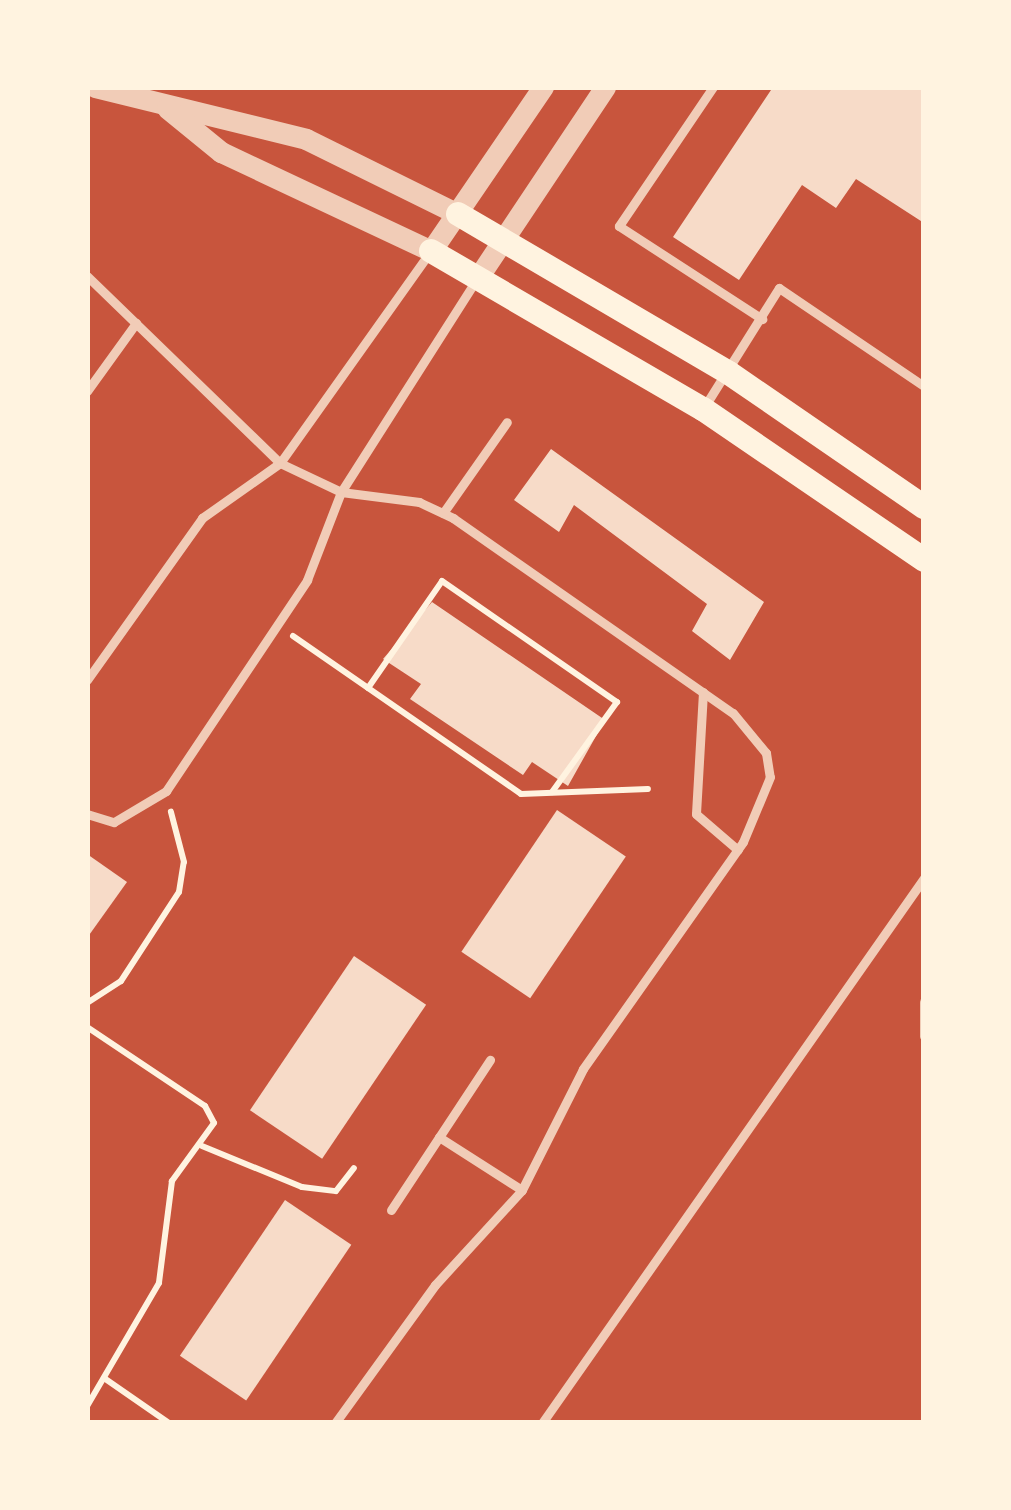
<!DOCTYPE html>
<style>
body{margin:0}
#map{position:relative;width:1011px;height:1510px;overflow:hidden;background:#c8553d;font-family:Quicksand,sans-serif}
div>[style]{position:absolute}
[style*='--x']{left:calc(var(--x)*1px);top:calc(var(--y)*1px);width:calc(var(--w)*1px);rotate:calc(var(--a)*1deg)}
.building>*{inset:0;background:#f7dbc8;transform-origin:0 0}
.path>*{height:6px;margin:-3px;padding:0 3px;transform-origin:3px;border-radius:3px;background:#fff3e0}
.service>*{height:9px;margin:-4.5px;padding:0 4.5px;transform-origin:4.5px;border-radius:4.5px;background:#f1ccb7}
.tertiary>*{height:21px;margin:-10.5px;padding:0 10.5px;transform-origin:10.5px;border-radius:10.5px;background:#f1ccb7}
.secondary>*{height:24px;margin:-12px;padding:0 12px;transform-origin:12px;border-radius:12px;background:#fff3e0}
span{translate:-50% -50%;white-space:nowrap;text-align:center;line-height:1.15;-webkit-text-stroke:10px #fff3e0;paint-order:stroke}
.frame{position:absolute;inset:0;border:90px solid #fff3e0;pointer-events:none}
</style>
<div id="map">
<div class="building">
<div style="clip-path:polygon(773px 87px,924px 87px,924px 223px,856px 179px,836px 208px,802px 185px,739px 280px,673px 237px)"></div>
<div style="clip-path:polygon(551px 449px,764px 602px,730px 660px,692px 631px,707px 604px,574px 505px,559px 532px,514px 500px)"></div>
<div style="clip-path:polygon(432px 602px,605px 720px,568px 786px,532px 762px,523px 775px,410px 699px,421px 684px,383px 659px)"></div>
<div style="left:557px;top:810px;width:83px;height:171px;rotate:34deg"></div>
<div style="clip-path:polygon(87px 854px,127px 882px,87px 938px)"></div>
<div style="left:354px;top:956px;width:87px;height:186px;rotate:34deg"></div>
<div style="left:285px;top:1200px;width:80px;height:188px;rotate:34deg"></div>
</div>
<div class="path">
<div style="--x:293;--y:636;--w:277;--a:34.7"></div>
<div style="--x:521;--y:794;--w:127;--a:-2.3"></div>
<div style="--x:368;--y:688;--w:130;--a:-55.3"></div>
<div style="--x:442;--y:581;--w:213;--a:34.7"></div>
<div style="--x:617;--y:702;--w:111;--a:125.8"></div>
<div style="--x:87;--y:1003;--w:40;--a:-32.9"></div>
<div style="--x:121;--y:981;--w:106;--a:-56.9"></div>
<div style="--x:179;--y:892;--w:30;--a:-81"></div>
<div style="--x:184;--y:862;--w:52;--a:-104.6"></div>
<div style="--x:87;--y:1027;--w:142;--a:33.8"></div>
<div style="--x:205;--y:1106;--w:19;--a:62"></div>
<div style="--x:214;--y:1123;--w:72;--a:125.9"></div>
<div style="--x:172;--y:1181;--w:103;--a:97.3"></div>
<div style="--x:159;--y:1283;--w:143;--a:120.3"></div>
<div style="--x:202;--y:1146;--w:108;--a:22.3"></div>
<div style="--x:302;--y:1187;--w:34;--a:7"></div>
<div style="--x:336;--y:1191;--w:29;--a:-52"></div>
<div style="--x:104;--y:1378;--w:79;--a:34.7"></div>
</div>
<div class="service">
<div style="--x:713;--y:87;--w:168;--a:124.1"></div>
<div style="--x:619;--y:226;--w:171;--a:33"></div>
<div style="--x:87;--y:276;--w:269;--a:44.1"></div>
<div style="--x:280;--y:463;--w:68;--a:25.4"></div>
<div style="--x:341;--y:492;--w:79;--a:7.3"></div>
<div style="--x:419;--y:502;--w:38;--a:25"></div>
<div style="--x:453;--y:518;--w:341;--a:34.9"></div>
<div style="--x:733;--y:713;--w:52;--a:50.5"></div>
<div style="--x:766;--y:753;--w:24;--a:81"></div>
<div style="--x:770;--y:777;--w:70;--a:112.6"></div>
<div style="--x:743;--y:842;--w:278;--a:125.2"></div>
<div style="--x:583;--y:1069;--w:136;--a:116.8"></div>
<div style="--x:522;--y:1190;--w:129;--a:132.5"></div>
<div style="--x:435;--y:1285;--w:170;--a:125.9"></div>
<div style="--x:87;--y:391;--w:84;--a:-54.2"></div>
<div style="--x:703;--y:409;--w:143;--a:-57.9"></div>
<div style="--x:779;--y:288;--w:175;--a:34.1"></div>
<div style="--x:443;--y:513;--w:111;--a:-54.9"></div>
<div style="--x:87;--y:680;--w:199;--a:-54.6"></div>
<div style="--x:202;--y:518;--w:95;--a:-35.2"></div>
<div style="--x:280;--y:463;--w:255;--a:-54.6"></div>
<div style="--x:703;--y:692;--w:122;--a:93.3"></div>
<div style="--x:696;--y:814;--w:55;--a:40.6"></div>
<div style="--x:87;--y:814;--w:28;--a:17"></div>
<div style="--x:114;--y:822;--w:61;--a:-30.8"></div>
<div style="--x:166;--y:791;--w:254;--a:-56.2"></div>
<div style="--x:307;--y:580;--w:94;--a:-68.9"></div>
<div style="--x:341;--y:492;--w:251;--a:-57.5"></div>
<div style="--x:924;--y:1002;--w:34;--a:90"></div>
<div style="--x:439;--y:1137;--w:98;--a:32.6"></div>
<div style="--x:391;--y:1210;--w:180;--a:-56.6"></div>
<div style="--x:542;--y:1423;--w:666;--a:-54.97"></div>
</div>
<div class="tertiary">
<div style="--x:95;--y:87;--w:217;--a:13.8"></div>
<div style="--x:306;--y:139;--w:169;--a:26.3"></div>
<div style="--x:167;--y:108;--w:70;--a:39.2"></div>
<div style="--x:221;--y:152;--w:232;--a:25.2"></div>
<div style="--x:431;--y:251;--w:199;--a:-55.7"></div>
<div style="--x:479;--y:276;--w:227;--a:-56.3"></div>
</div>
<div class="secondary">
<div style="--x:458;--y:214;--w:314;--a:30.4"></div>
<div style="--x:729;--y:373;--w:237;--a:34.5"></div>
<div style="--x:431;--y:251;--w:315;--a:30.2"></div>
<div style="--x:703;--y:409;--w:268;--a:34.3"></div>
</div>
<div class="frame"></div>
</div>
